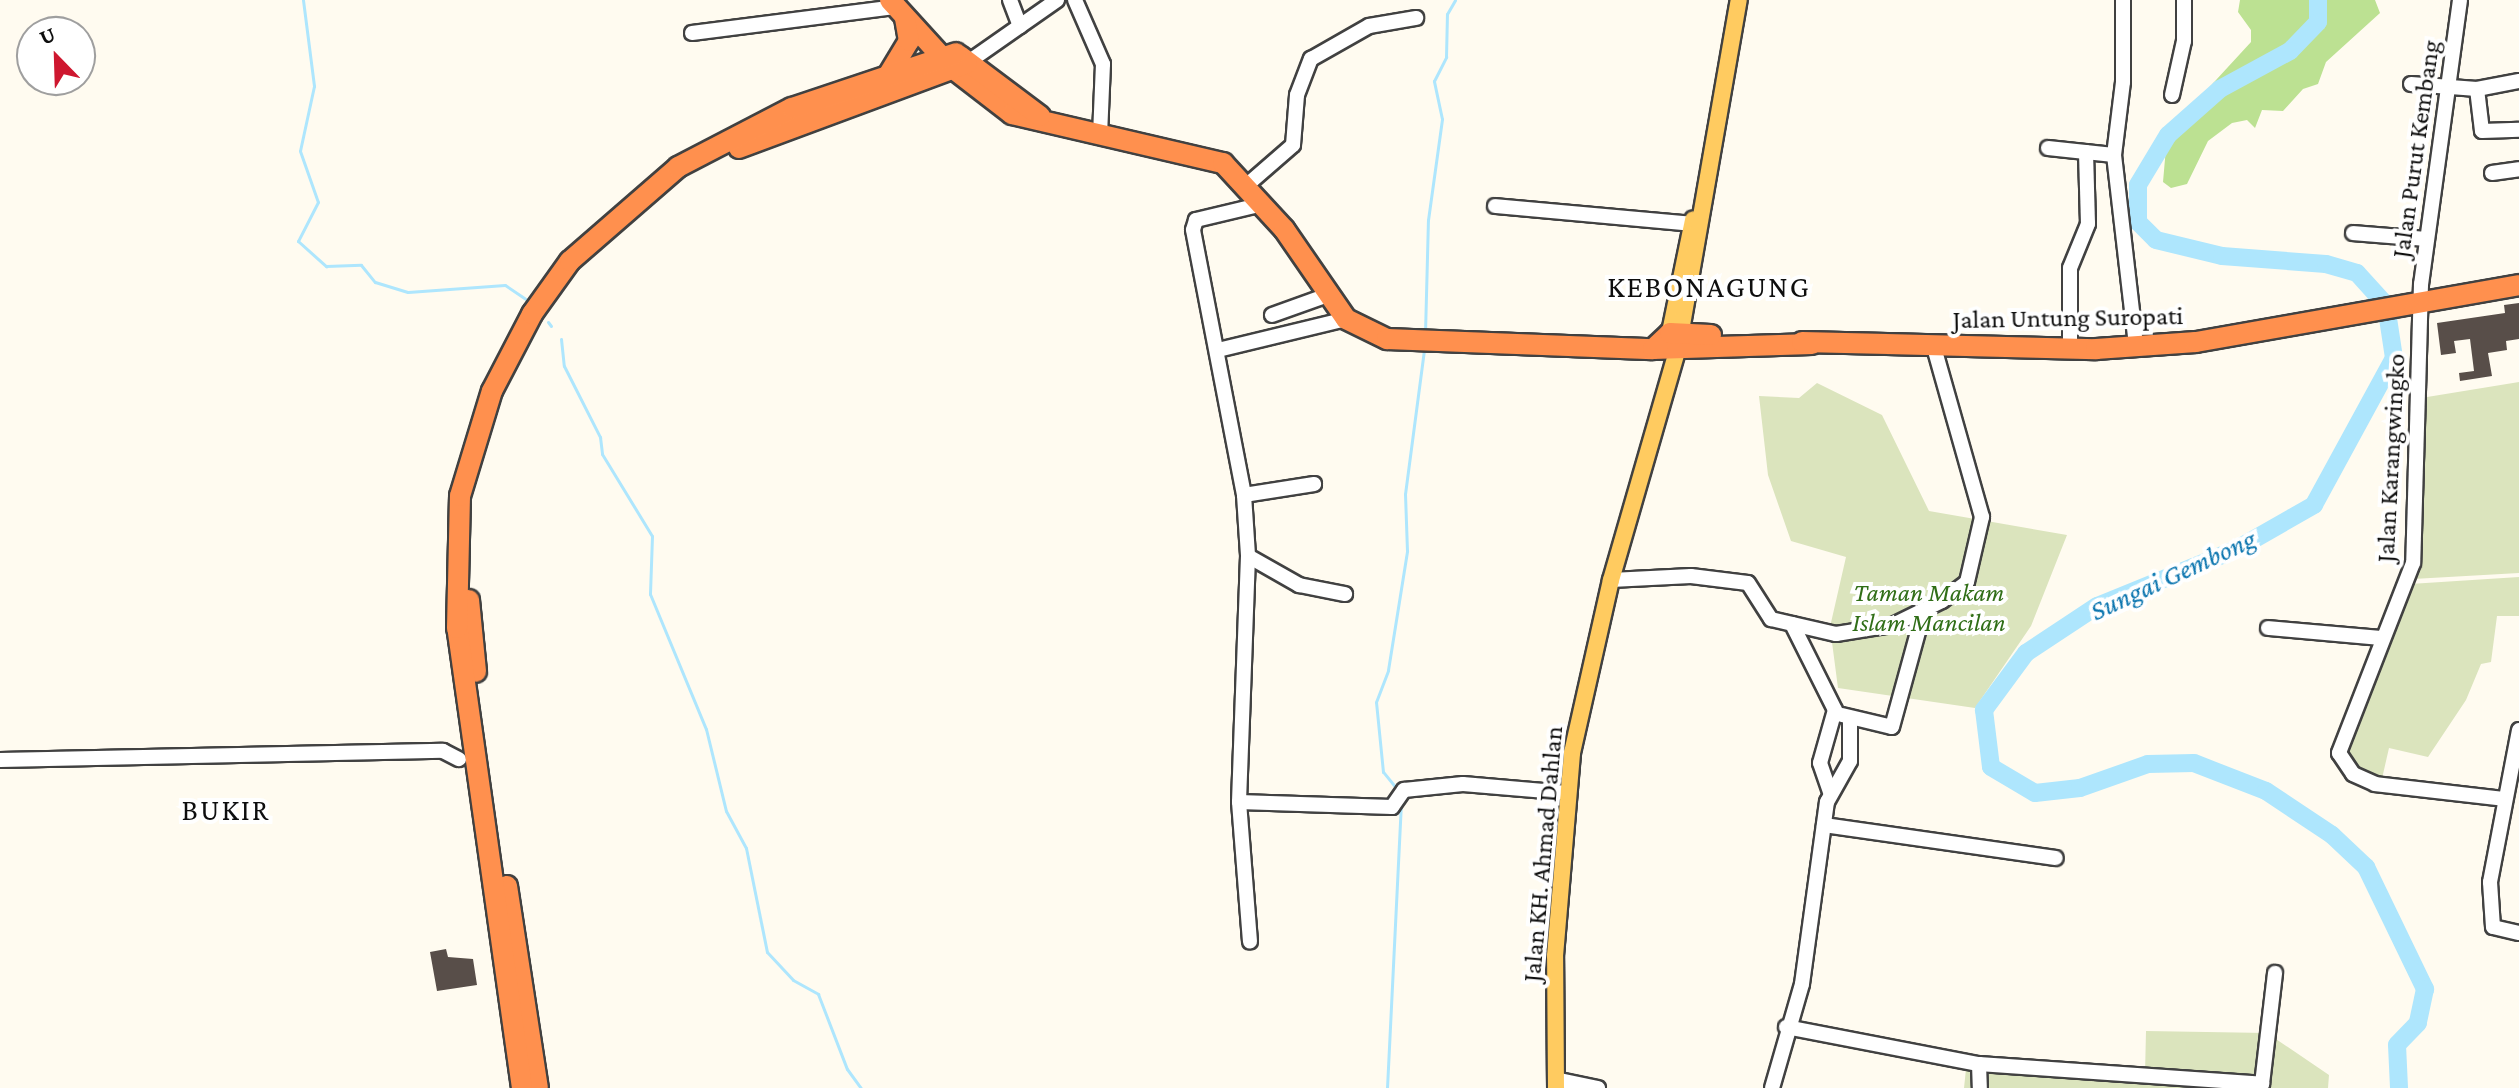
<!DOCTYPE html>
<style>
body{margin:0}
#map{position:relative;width:2519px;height:1088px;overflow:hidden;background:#fffbf0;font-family:"Crimson Pro",serif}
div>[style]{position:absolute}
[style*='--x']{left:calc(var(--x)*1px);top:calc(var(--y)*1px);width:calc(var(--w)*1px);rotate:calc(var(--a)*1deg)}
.forest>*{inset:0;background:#bce192}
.cemetery>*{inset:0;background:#dbe4bd}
.stream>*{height:3px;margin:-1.5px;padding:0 1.5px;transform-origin:1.5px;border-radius:1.5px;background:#aee6fd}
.river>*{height:18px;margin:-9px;padding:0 9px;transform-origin:9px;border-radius:9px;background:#aee6fd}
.building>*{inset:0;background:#584e49}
.roads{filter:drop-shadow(2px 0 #414141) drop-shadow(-2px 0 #414141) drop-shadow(0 2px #414141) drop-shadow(0 -2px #414141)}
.minor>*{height:14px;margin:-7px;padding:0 7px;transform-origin:7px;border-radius:7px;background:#fff}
.major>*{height:16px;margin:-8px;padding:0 8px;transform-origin:8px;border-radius:8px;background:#ffcb60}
.highway>*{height:20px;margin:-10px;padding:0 10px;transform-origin:10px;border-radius:10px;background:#ff904e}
span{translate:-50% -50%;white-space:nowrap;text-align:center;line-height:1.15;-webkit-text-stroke:8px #fff;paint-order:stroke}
.street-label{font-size:26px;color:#0e0e0e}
.park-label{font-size:26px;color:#306e17;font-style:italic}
.water-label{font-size:28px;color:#0974ae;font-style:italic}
.quarter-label{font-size:30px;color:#0e0e0e;letter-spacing:2px}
.north{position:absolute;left:16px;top:16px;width:80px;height:80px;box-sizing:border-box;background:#fff;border:2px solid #9f9f9f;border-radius:50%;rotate:337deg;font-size:22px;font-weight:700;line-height:32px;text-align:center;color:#0e0e0e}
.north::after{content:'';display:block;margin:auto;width:28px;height:36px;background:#ce172f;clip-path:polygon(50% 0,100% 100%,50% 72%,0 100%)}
</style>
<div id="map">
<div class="forest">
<div style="clip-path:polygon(2240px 0,2375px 0,2380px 13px,2326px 62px,2318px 84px,2303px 89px,2283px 111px,2262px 110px,2255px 128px,2247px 120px,2232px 123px,2208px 141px,2187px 184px,2171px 188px,2163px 182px,2167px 136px,2158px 143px,2251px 42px,2251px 30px,2238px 12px)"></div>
</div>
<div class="cemetery">
<div style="clip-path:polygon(2519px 382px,2519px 573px,2413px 579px,2421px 398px)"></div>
<div style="clip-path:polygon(1817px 383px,1882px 415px,1929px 511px,2067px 535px,2031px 626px,1975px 708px,1838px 688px,1830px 627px,1846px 557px,1791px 541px,1768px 475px,1759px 396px,1799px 398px)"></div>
<div style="clip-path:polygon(2519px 577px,2519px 616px,2497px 616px,2491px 662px,2481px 664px,2466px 700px,2428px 757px,2389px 748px,2381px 783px,2344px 758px,2410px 584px)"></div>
<div style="clip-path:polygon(2146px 1031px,2267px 1033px,2329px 1075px,2328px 1088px,1964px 1088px,1966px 1069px,2145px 1074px)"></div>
</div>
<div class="stream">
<div style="--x:303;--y:0;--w:87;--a:82.7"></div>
<div style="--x:314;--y:86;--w:66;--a:102.2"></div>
<div style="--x:300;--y:151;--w:54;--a:70.6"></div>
<div style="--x:318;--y:202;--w:44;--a:117.1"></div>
<div style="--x:298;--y:241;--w:38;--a:42"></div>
<div style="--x:326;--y:266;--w:35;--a:-2"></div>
<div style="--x:361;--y:265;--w:22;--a:51"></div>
<div style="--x:375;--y:282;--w:34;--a:17"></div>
<div style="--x:408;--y:292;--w:97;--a:-4.1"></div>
<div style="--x:505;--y:285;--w:32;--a:34"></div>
<div style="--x:548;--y:322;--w:5;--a:53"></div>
<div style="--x:1425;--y:333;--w:113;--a:-88.5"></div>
<div style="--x:1428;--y:220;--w:102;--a:-82.1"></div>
<div style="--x:1442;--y:119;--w:39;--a:-102"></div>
<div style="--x:1434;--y:81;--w:27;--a:-63"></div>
<div style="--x:1446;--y:57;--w:43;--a:-88.7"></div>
<div style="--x:1447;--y:14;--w:16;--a:-60"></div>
<div style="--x:561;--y:339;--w:27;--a:84"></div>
<div style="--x:564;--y:366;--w:80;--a:63.1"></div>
<div style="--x:600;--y:437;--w:17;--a:83"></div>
<div style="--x:602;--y:454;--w:96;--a:58.6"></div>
<div style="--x:652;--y:536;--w:58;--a:92"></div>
<div style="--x:650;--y:594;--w:146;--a:67.5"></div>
<div style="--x:706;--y:729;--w:84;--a:76.3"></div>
<div style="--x:726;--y:811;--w:42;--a:61.6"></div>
<div style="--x:746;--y:848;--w:106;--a:78.6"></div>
<div style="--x:767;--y:952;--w:38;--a:47"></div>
<div style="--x:793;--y:980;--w:29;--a:29"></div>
<div style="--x:818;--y:994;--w:80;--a:68.9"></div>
<div style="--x:847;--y:1069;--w:24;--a:54"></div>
<div style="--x:1397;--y:789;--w:22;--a:-129"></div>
<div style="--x:1383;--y:772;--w:70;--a:-95.7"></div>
<div style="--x:1376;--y:702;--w:34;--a:-69"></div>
<div style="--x:1388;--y:670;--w:121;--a:-80.9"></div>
<div style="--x:1407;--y:551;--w:57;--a:-92"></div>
<div style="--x:1405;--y:494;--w:146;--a:-82.5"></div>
<div style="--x:1387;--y:1088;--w:284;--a:-87.2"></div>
</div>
<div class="river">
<div style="--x:2318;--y:0;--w:22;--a:90"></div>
<div style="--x:2318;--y:22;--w:40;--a:134"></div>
<div style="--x:2290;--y:51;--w:80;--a:151.5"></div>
<div style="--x:2220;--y:89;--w:69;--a:138.5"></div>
<div style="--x:2168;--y:135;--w:58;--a:121"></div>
<div style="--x:2138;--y:185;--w:37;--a:90"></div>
<div style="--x:2138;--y:222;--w:25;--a:45"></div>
<div style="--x:2156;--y:240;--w:68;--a:13.6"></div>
<div style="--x:2222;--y:256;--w:104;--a:4.4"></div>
<div style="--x:2326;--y:264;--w:32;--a:16"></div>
<div style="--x:2357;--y:273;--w:43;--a:47.8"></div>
<div style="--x:2386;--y:305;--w:54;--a:81.4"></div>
<div style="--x:2394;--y:358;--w:167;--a:118.6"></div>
<div style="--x:2314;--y:505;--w:89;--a:150.3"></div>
<div style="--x:2237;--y:549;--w:151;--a:157.8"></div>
<div style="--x:2097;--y:606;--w:85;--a:146.5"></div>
<div style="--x:2026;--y:653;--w:71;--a:126.4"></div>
<div style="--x:1984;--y:710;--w:57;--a:83"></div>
<div style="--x:1991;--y:767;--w:51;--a:30.6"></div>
<div style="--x:2035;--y:793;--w:45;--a:-6.3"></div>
<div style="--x:2080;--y:788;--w:72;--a:-19.4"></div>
<div style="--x:2148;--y:764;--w:46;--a:-1.2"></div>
<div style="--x:2194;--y:763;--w:77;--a:21.3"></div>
<div style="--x:2266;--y:791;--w:79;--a:33.7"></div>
<div style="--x:2332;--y:835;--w:47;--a:43.3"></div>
<div style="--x:2366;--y:867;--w:136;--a:64.2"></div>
<div style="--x:2425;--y:989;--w:35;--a:102"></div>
<div style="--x:2418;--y:1023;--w:30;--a:134"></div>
<div style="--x:2397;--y:1045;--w:43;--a:87.3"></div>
</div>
<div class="building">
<div style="clip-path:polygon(2519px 303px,2519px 339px,2506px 341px,2507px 350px,2488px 353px,2492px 376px,2460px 381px,2459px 373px,2474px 371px,2470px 339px,2454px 341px,2456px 353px,2441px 355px,2437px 323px,2505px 313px,2504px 305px)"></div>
<div style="clip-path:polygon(446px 949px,448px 957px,473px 959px,477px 985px,437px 991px,430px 952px)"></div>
</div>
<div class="roads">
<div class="minor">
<div style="--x:1010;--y:0;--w:28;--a:69"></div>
<div style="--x:1075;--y:0;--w:70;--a:66.4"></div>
<div style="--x:1103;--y:64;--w:71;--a:92.4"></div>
<div style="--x:2123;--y:0;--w:82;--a:90"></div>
<div style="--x:2123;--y:82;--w:74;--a:97"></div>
<div style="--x:2114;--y:155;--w:191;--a:83.4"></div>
<div style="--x:2460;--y:0;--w:287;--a:97.8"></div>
<div style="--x:2421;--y:284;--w:279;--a:91.6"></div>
<div style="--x:2413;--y:563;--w:204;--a:111.3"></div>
<div style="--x:2339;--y:753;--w:25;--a:56"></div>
<div style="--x:2353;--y:774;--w:24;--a:24"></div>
<div style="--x:2375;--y:784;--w:131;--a:6.6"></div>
<div style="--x:692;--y:33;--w:204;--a:-7.3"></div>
<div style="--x:967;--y:63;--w:110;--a:-35"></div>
<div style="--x:2411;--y:84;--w:66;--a:4.3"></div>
<div style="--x:2477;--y:89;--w:43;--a:-10.8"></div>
<div style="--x:2477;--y:89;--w:42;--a:83.2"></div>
<div style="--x:2482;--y:131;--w:37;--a:-2"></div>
<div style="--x:2172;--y:95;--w:55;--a:-77.5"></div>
<div style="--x:2184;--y:41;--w:41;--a:-90"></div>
<div style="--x:2048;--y:148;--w:66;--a:6.1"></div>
<div style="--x:2492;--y:173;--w:27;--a:-8"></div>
<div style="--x:1247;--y:185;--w:61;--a:-41"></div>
<div style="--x:1293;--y:145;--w:50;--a:-85.4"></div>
<div style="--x:1297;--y:95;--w:39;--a:-69"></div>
<div style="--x:1311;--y:59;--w:67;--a:-29.6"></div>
<div style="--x:1369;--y:26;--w:48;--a:-9.7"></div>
<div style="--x:1263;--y:204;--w:69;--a:166.6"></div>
<div style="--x:1196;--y:220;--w:10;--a:107"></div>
<div style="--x:1193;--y:230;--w:270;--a:79.1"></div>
<div style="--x:1244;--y:495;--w:71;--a:-8.9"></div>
<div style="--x:1495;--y:206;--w:198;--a:5.2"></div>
<div style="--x:2353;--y:233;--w:73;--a:4.7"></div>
<div style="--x:1272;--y:315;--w:56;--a:-19.7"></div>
<div style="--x:2070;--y:348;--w:80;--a:-90"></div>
<div style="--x:2070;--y:268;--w:48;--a:-67.8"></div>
<div style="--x:2088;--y:224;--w:72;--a:-91.6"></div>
<div style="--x:1218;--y:350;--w:132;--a:-13.6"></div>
<div style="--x:1244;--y:495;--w:61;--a:86.2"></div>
<div style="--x:1248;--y:556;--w:59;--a:29.6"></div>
<div style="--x:1299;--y:585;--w:47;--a:11.1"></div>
<div style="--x:1248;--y:556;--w:246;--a:92.1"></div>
<div style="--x:1239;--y:802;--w:140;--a:85.5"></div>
<div style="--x:1611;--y:580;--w:80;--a:-2.9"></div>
<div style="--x:1691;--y:576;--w:57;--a:7"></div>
<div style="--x:1748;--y:583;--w:43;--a:57.4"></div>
<div style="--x:1771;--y:619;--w:67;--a:13"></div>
<div style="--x:1836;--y:634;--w:58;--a:-9"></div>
<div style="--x:1893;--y:625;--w:55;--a:-26.1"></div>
<div style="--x:1942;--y:601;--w:31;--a:-37"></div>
<div style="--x:1967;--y:582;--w:67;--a:-77"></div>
<div style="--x:1982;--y:517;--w:177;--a:-105.8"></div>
<div style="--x:1792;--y:624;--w:96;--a:63.4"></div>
<div style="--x:1835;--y:710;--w:55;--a:105.8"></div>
<div style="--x:1820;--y:763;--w:31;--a:71"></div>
<div style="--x:2268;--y:628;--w:112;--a:5.1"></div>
<div style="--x:1842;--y:715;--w:51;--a:13.5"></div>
<div style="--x:1892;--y:727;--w:121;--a:-74.7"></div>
<div style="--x:2519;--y:730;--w:155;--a:100.8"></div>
<div style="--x:2490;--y:882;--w:45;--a:86.2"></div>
<div style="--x:2493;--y:927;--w:27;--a:13"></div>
<div style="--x:0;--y:760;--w:443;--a:-1.2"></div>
<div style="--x:443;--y:751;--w:18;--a:27"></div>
<div style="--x:1239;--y:802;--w:153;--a:1.9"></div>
<div style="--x:1392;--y:807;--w:21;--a:-55"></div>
<div style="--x:1404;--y:790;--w:59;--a:-5.8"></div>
<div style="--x:1463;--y:784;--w:104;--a:4.9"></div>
<div style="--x:1824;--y:825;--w:234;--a:8.1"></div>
<div style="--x:1786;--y:1027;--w:197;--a:10.9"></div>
<div style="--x:1979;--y:1064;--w:284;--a:4"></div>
<div style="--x:2262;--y:1084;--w:112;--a:-83.3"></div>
<div style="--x:1979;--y:1064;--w:24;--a:88"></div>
<div style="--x:1555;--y:1079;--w:44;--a:11.8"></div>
<div style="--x:1772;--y:1088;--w:108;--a:-73.9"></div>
<div style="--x:1802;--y:984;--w:184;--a:-82.2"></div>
<div style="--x:1827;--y:802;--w:47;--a:-60.7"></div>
<div style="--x:1850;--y:761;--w:41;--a:-90"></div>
</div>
<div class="major">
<div style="--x:1668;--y:342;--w:125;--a:-78.4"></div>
<div style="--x:1556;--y:1088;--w:132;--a:-90.4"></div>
<div style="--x:1555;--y:956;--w:204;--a:-85.2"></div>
<div style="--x:1572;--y:753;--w:177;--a:-77.3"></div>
<div style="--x:1611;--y:580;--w:241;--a:-73.9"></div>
<div style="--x:1678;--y:348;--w:353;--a:-80.1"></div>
</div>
<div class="highway">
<div style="--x:890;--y:0;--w:91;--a:47.7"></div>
<div style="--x:951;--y:67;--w:77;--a:37.6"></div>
<div style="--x:1012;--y:114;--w:217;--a:13.1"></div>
<div style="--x:1223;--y:163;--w:90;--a:47.3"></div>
<div style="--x:1284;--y:229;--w:109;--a:55.4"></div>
<div style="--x:1346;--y:319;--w:46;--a:26"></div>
<div style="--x:1387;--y:339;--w:266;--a:2.2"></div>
<div style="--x:1653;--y:349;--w:159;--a:-1.8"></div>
<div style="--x:960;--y:56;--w:100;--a:36.9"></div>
<div style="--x:889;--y:74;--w:39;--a:-59"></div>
<div style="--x:909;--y:41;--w:23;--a:-100"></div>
<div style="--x:739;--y:148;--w:243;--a:-20.4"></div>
<div style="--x:1802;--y:342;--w:294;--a:1.4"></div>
<div style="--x:2096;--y:349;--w:100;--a:-4"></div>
<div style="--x:2196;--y:342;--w:328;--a:-10"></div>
<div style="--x:1653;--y:349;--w:23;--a:-43"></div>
<div style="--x:1670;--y:333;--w:41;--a:2.8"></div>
<div style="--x:469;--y:600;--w:72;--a:84.4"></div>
<div style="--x:507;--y:886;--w:204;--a:81.3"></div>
<div style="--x:522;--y:1088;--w:465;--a:-98"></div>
<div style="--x:457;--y:628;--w:132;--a:-88.7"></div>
<div style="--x:460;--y:496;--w:110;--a:-73.1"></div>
<div style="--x:492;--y:391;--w:87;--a:-62.5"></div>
<div style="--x:532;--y:314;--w:65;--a:-54.4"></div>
<div style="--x:570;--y:261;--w:143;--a:-41"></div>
<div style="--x:678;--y:167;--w:128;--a:-27.4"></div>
<div style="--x:792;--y:108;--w:173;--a:-18.5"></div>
</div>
</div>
<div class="street-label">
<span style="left:2416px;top:149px;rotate:-82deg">Jalan Purut Kembang</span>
<span style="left:2068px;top:318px;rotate:-1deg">Jalan Untung Suropati</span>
<span style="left:2391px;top:458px;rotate:-87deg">Jalan Karangwingko</span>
<span style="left:1543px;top:854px;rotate:-85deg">Jalan KH. Ahmad Dahlan</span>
</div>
<div class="park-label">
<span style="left:1929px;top:608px">Taman Makam<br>Islam Mancilan</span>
</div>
<div class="water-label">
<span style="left:2173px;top:575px;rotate:-25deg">Sungai Gembong</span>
</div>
<div class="quarter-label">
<span style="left:1709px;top:287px">KEBONAGUNG</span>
<span style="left:226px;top:810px">BUKIR</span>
</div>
<div class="north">U</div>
</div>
